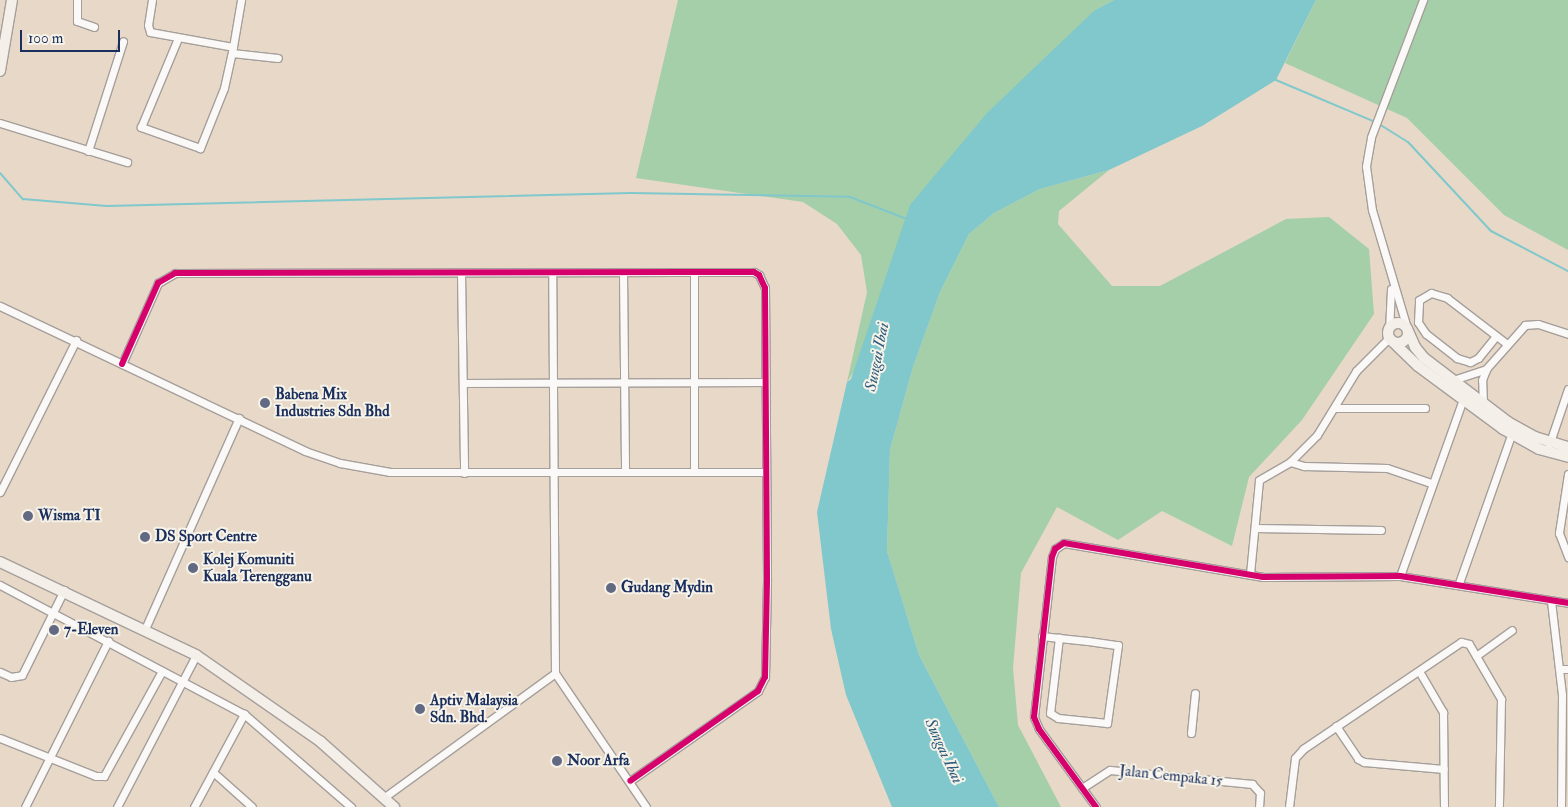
<!DOCTYPE html>
<style>
body{margin:0}
#map{position:relative;width:1568px;height:807px;overflow:hidden;background:#e7d8c8;font-family:"IM FELL Double Pica",serif}
div>[style]{position:absolute}
[style*='--x']{left:calc(var(--x)*1px);top:calc(var(--y)*1px);width:calc(var(--w)*1px);rotate:calc(var(--a)*1deg)}
.green>*{inset:0;background:#a4cfa9}
.water>*{inset:0;background:#80c8cb}
.stream>*{height:2px;margin:-1px;padding:0 1px;transform-origin:1px;border-radius:1px;background:#80c8cb}
.roads{filter:drop-shadow(1px 0 #a59f9b) drop-shadow(-1px 0 #a59f9b) drop-shadow(0 1px #a59f9b) drop-shadow(0 -1px #a59f9b)}
.street>*{height:7px;margin:-3.5px;padding:0 3.5px;transform-origin:3.5px;border-radius:3.5px;background:#fbf9f7}
.secondary>*{height:10px;margin:-5px;padding:0 5px;transform-origin:5px;border-radius:5px;background:#f4efe8}
.secondary>.ring{margin:-5px;padding:0;box-sizing:content-box;background:none;border:10px solid #f4efe8;border-radius:50%}
.cycleway>*{height:6px;margin:-3px;padding:0 3px;transform-origin:3px;border-radius:3px;background:#d6006c}
.dots>*{width:14px;height:14px;translate:-50% -50%;box-sizing:border-box;border:2px solid #f7f3e8;border-radius:50%}
span{translate:-50% -50%;white-space:nowrap;text-align:center;line-height:1.15;-webkit-text-stroke:4px #f7f3e8;paint-order:stroke}
.poi-label{font-size:15px;color:#1b2f5e;font-weight:700}
.left{translate:0 -50%;text-align:left}
.street-label{font-size:15px;color:#1b2f5e}
.water-label{font-size:16px;color:#2c5b7f;font-style:italic}
.scale{position:absolute;left:20px;top:30px;width:100px;height:22px;box-sizing:border-box;border:2px solid #1b2f5e;border-top:0;padding-left:6px;font-size:15px;line-height:18px;white-space:nowrap;color:#1b2f5e;-webkit-text-stroke:4px #f7f3e8;paint-order:stroke}
</style>
<div id="map">
<div class="green">
<div style="clip-path:polygon(678px 0,1114px 0,1095px 10px,847px 382px,867px 292px,861px 255px,837px 224px,803px 202px,636px 178px)"></div>
<div style="clip-path:polygon(1316px 0,1568px 0,1568px 250px,1504px 215px,1407px 118px,1285px 63px)"></div>
<div style="clip-path:polygon(1109px 170px,1059px 211px,1058px 224px,1112px 286px,1160px 286px,1286px 219px,1329px 217px,1369px 249px,1374px 314px,1302px 420px,1249px 477px,1232px 546px,1162px 511px,1118px 540px,1057px 507px,1021px 573px,1013px 668px,1018px 725px,1061px 807px,999px 807px,919px 655px,887px 551px,890px 450px,913px 367px,940px 292px,969px 234px,994px 213px,1040px 189px)"></div>
</div>
<div class="water">
<div style="clip-path:polygon(1114px 0,1316px 0,1276px 80px,1202px 126px,1109px 170px,1040px 189px,994px 213px,969px 234px,940px 292px,913px 367px,890px 450px,887px 551px,919px 655px,999px 807px,892px 807px,846px 695px,831px 629px,817px 512px,847px 382px,851px 379px,910px 205px,987px 113px,1095px 10px)"></div>
</div>
<div class="stream">
<div style="--x:1276;--y:80;--w:108;--a:23"></div>
<div style="--x:1379;--y:124;--w:34;--a:32"></div>
<div style="--x:1408;--y:142;--w:122;--a:47"></div>
<div style="--x:1491;--y:231;--w:87;--a:27.5"></div>
<div style="--x:0;--y:173;--w:35;--a:49"></div>
<div style="--x:23;--y:199;--w:84;--a:4.8"></div>
<div style="--x:107;--y:206;--w:524;--a:-1.42"></div>
<div style="--x:631;--y:193;--w:219;--a:1"></div>
<div style="--x:850;--y:197;--w:61;--a:21.1"></div>
</div>
<div class="roads">
<div class="street">
<div style="--x:77;--y:0;--w:21;--a:90"></div>
<div style="--x:77;--y:21;--w:18;--a:19"></div>
<div style="--x:152;--y:0;--w:25;--a:99"></div>
<div style="--x:148;--y:25;--w:7;--a:74"></div>
<div style="--x:150;--y:32;--w:84;--a:10.2"></div>
<div style="--x:233;--y:47;--w:42;--a:102.4"></div>
<div style="--x:224;--y:88;--w:65;--a:111.8"></div>
<div style="--x:200;--y:148;--w:63;--a:-160.4"></div>
<div style="--x:141;--y:127;--w:96;--a:-67.4"></div>
<div style="--x:233;--y:47;--w:48;--a:-80.3"></div>
<div style="--x:232;--y:53;--w:46;--a:6.2"></div>
<div style="--x:0;--y:123;--w:133;--a:17.1"></div>
<div style="--x:88;--y:151;--w:115;--a:-72.3"></div>
<div style="--x:461;--y:273;--w:200;--a:89.1"></div>
<div style="--x:623;--y:273;--w:198;--a:89.4"></div>
<div style="--x:0;--y:306;--w:338;--a:25.4"></div>
<div style="--x:305;--y:451;--w:37;--a:19"></div>
<div style="--x:340;--y:463;--w:51;--a:10.2"></div>
<div style="--x:390;--y:472;--w:375;--a:0"></div>
<div style="--x:1407;--y:328;--w:123;--a:-106.5"></div>
<div style="--x:1372;--y:210;--w:44;--a:-97.8"></div>
<div style="--x:1366;--y:166;--w:29;--a:-80"></div>
<div style="--x:1371;--y:137;--w:147;--a:-69.2"></div>
<div style="--x:1389;--y:331;--w:42;--a:-87.3"></div>
<div style="--x:1496;--y:336;--w:28;--a:129"></div>
<div style="--x:1478;--y:358;--w:9;--a:153"></div>
<div style="--x:1470;--y:362;--w:14;--a:-163"></div>
<div style="--x:1457;--y:358;--w:39;--a:-142"></div>
<div style="--x:1426;--y:334;--w:14;--a:-124"></div>
<div style="--x:1418;--y:322;--w:22;--a:-87"></div>
<div style="--x:1419;--y:300;--w:14;--a:-30"></div>
<div style="--x:1431;--y:293;--w:17;--a:17"></div>
<div style="--x:1447;--y:298;--w:76;--a:37.5"></div>
<div style="--x:122;--y:364;--w:89;--a:-66"></div>
<div style="--x:158;--y:283;--w:20;--a:-30"></div>
<div style="--x:175;--y:273;--w:579;--a:-0.1"></div>
<div style="--x:754;--y:272;--w:6;--a:31"></div>
<div style="--x:759;--y:275;--w:14;--a:65"></div>
<div style="--x:765;--y:288;--w:294;--a:89.6"></div>
<div style="--x:767;--y:582;--w:95;--a:91.2"></div>
<div style="--x:765;--y:677;--w:16;--a:117"></div>
<div style="--x:758;--y:691;--w:156;--a:144.9"></div>
<div style="--x:1453;--y:380;--w:35;--a:-18"></div>
<div style="--x:1486;--y:369;--w:59;--a:-48.4"></div>
<div style="--x:1525;--y:325;--w:13;--a:-4"></div>
<div style="--x:1538;--y:324;--w:32;--a:18"></div>
<div style="--x:463;--y:383;--w:301;--a:-0.2"></div>
<div style="--x:1483;--y:404;--w:24;--a:-92"></div>
<div style="--x:1482;--y:380;--w:11;--a:-68"></div>
<div style="--x:1336;--y:408;--w:89;--a:0"></div>
<div style="--x:1549;--y:445;--w:59;--a:-71.3"></div>
<div style="--x:1290;--y:462;--w:15;--a:16"></div>
<div style="--x:1304;--y:466;--w:83;--a:1.4"></div>
<div style="--x:1387;--y:468;--w:46;--a:18.8"></div>
<div style="--x:694;--y:471;--w:199;--a:-90"></div>
<div style="--x:1568;--y:474;--w:60;--a:98.7"></div>
<div style="--x:1559;--y:533;--w:26;--a:69"></div>
<div style="--x:0;--y:492;--w:170;--a:-63.4"></div>
<div style="--x:1255;--y:528;--w:126;--a:0.9"></div>
<div style="--x:1250;--y:574;--w:94;--a:-84.5"></div>
<div style="--x:1259;--y:480;--w:36;--a:-30"></div>
<div style="--x:1290;--y:462;--w:38;--a:-45"></div>
<div style="--x:1317;--y:435;--w:75;--a:-58.6"></div>
<div style="--x:1356;--y:371;--w:48;--a:-45"></div>
<div style="--x:1400;--y:576;--w:188;--a:-70.4"></div>
<div style="--x:1459;--y:583;--w:157;--a:-70.6"></div>
<div style="--x:0;--y:585;--w:276;--a:27.9"></div>
<div style="--x:244;--y:714;--w:142;--a:41"></div>
<div style="--x:1551;--y:601;--w:95;--a:83.3"></div>
<div style="--x:1562;--y:695;--w:112;--a:90.5"></div>
<div style="--x:145;--y:629;--w:231;--a:-66"></div>
<div style="--x:1042;--y:636;--w:17;--a:7"></div>
<div style="--x:1059;--y:638;--w:29;--a:6"></div>
<div style="--x:1088;--y:641;--w:30;--a:8"></div>
<div style="--x:1118;--y:645;--w:79;--a:98"></div>
<div style="--x:1107;--y:723;--w:49;--a:-174.2"></div>
<div style="--x:1058;--y:718;--w:9;--a:-148"></div>
<div style="--x:1050;--y:713;--w:76;--a:-83.2"></div>
<div style="--x:1476;--y:656;--w:44;--a:-35.8"></div>
<div style="--x:1560;--y:669;--w:8;--a:0"></div>
<div style="--x:1419;--y:671;--w:48;--a:59.7"></div>
<div style="--x:1443;--y:712;--w:95;--a:89.4"></div>
<div style="--x:0;--y:672;--w:12;--a:24"></div>
<div style="--x:11;--y:677;--w:11;--a:-10"></div>
<div style="--x:22;--y:675;--w:95;--a:-63.7"></div>
<div style="--x:555;--y:673;--w:162;--a:55.8"></div>
<div style="--x:1336;--y:726;--w:40;--a:56"></div>
<div style="--x:1358;--y:759;--w:7;--a:27"></div>
<div style="--x:1364;--y:762;--w:80;--a:5"></div>
<div style="--x:1191;--y:733;--w:40;--a:-84.3"></div>
<div style="--x:0;--y:738;--w:103;--a:21.6"></div>
<div style="--x:96;--y:776;--w:8;--a:0"></div>
<div style="--x:104;--y:776;--w:120;--a:-61.1"></div>
<div style="--x:213;--y:772;--w:52;--a:41.9"></div>
<div style="--x:1082;--y:788;--w:33;--a:-33"></div>
<div style="--x:1110;--y:770;--w:143;--a:5.6"></div>
<div style="--x:1252;--y:784;--w:12;--a:48"></div>
<div style="--x:1260;--y:793;--w:14;--a:94"></div>
<div style="--x:386;--y:796;--w:209;--a:-36"></div>
<div style="--x:555;--y:673;--w:400;--a:-90.4"></div>
<div style="--x:25;--y:807;--w:186;--a:-63.4"></div>
<div style="--x:117;--y:807;--w:171;--a:-62.5"></div>
<div style="--x:194;--y:807;--w:106;--a:-61.7"></div>
<div style="--x:1096;--y:807;--w:97;--a:-126.2"></div>
<div style="--x:1039;--y:729;--w:13;--a:-113"></div>
<div style="--x:1034;--y:717;--w:161;--a:-83.6"></div>
<div style="--x:1052;--y:557;--w:9;--a:-69"></div>
<div style="--x:1055;--y:549;--w:11;--a:-34"></div>
<div style="--x:1064;--y:543;--w:202;--a:9.7"></div>
<div style="--x:1263;--y:577;--w:137;--a:-0.4"></div>
<div style="--x:1400;--y:576;--w:170;--a:9.1"></div>
<div style="--x:1289;--y:807;--w:49;--a:-83"></div>
<div style="--x:1295;--y:758;--w:12;--a:-48"></div>
<div style="--x:1303;--y:749;--w:191;--a:-34.1"></div>
<div style="--x:1461;--y:642;--w:8;--a:14"></div>
<div style="--x:1469;--y:644;--w:64;--a:59.8"></div>
<div style="--x:1501;--y:699;--w:108;--a:91.1"></div>
</div>
<div class="secondary">
<div style="--x:0;--y:71;--w:72;--a:-80.4"></div>
<div class="ring" style="left:1388px;top:323px;width:10px;height:10px"></div>
<div style="--x:1408;--y:331;--w:17;--a:66"></div>
<div style="--x:1415;--y:347;--w:14;--a:51"></div>
<div style="--x:1424;--y:358;--w:106;--a:37.3"></div>
<div style="--x:1508;--y:422;--w:31;--a:29"></div>
<div style="--x:1535;--y:437;--w:34;--a:17"></div>
<div style="--x:1391;--y:340;--w:37;--a:44"></div>
<div style="--x:1418;--y:366;--w:106;--a:36.5"></div>
<div style="--x:1503;--y:429;--w:41;--a:29.1"></div>
<div style="--x:1539;--y:449;--w:30;--a:15"></div>
<div style="--x:0;--y:562;--w:217;--a:25.4"></div>
<div style="--x:196;--y:655;--w:152;--a:34.8"></div>
<div style="--x:321;--y:742;--w:98;--a:41.7"></div>
</div>
</div>
<div class="cycleway">
<div style="--x:122;--y:364;--w:89;--a:-66"></div>
<div style="--x:158;--y:283;--w:20;--a:-30"></div>
<div style="--x:175;--y:273;--w:579;--a:-0.1"></div>
<div style="--x:754;--y:272;--w:6;--a:31"></div>
<div style="--x:759;--y:275;--w:14;--a:65"></div>
<div style="--x:765;--y:288;--w:294;--a:89.6"></div>
<div style="--x:767;--y:582;--w:95;--a:91.2"></div>
<div style="--x:765;--y:677;--w:16;--a:117"></div>
<div style="--x:758;--y:691;--w:156;--a:144.9"></div>
<div style="--x:1096;--y:807;--w:97;--a:-126.2"></div>
<div style="--x:1039;--y:729;--w:13;--a:-113"></div>
<div style="--x:1034;--y:717;--w:161;--a:-83.6"></div>
<div style="--x:1052;--y:557;--w:9;--a:-69"></div>
<div style="--x:1055;--y:549;--w:11;--a:-34"></div>
<div style="--x:1064;--y:543;--w:202;--a:9.7"></div>
<div style="--x:1263;--y:577;--w:137;--a:-0.4"></div>
<div style="--x:1400;--y:576;--w:170;--a:9.1"></div>
</div>
<div class="dots">
<div style="left:265px;top:403px;background:#626a83"></div>
<div style="left:28px;top:516px;background:#626a83"></div>
<div style="left:145px;top:537px;background:#626a83"></div>
<div style="left:193px;top:568px;background:#626a83"></div>
<div style="left:611px;top:588px;background:#626a83"></div>
<div style="left:54px;top:630px;background:#626a83"></div>
<div style="left:420px;top:709px;background:#626a83"></div>
<div style="left:557px;top:761px;background:#626a83"></div>
</div>
<div class="poi-label">
<span class="left" style="left:275px;top:403px">Babena Mix<br>Industries Sdn Bhd</span>
<span class="left" style="left:38px;top:516px">Wisma TI</span>
<span class="left" style="left:155px;top:537px">DS Sport Centre</span>
<span class="left" style="left:203px;top:568px">Kolej Komuniti<br>Kuala Terengganu</span>
<span class="left" style="left:621px;top:588px">Gudang Mydin</span>
<span class="left" style="left:64px;top:630px">7-Eleven</span>
<span class="left" style="left:430px;top:709px">Aptiv Malaysia<br>Sdn. Bhd.</span>
<span class="left" style="left:567px;top:761px">Noor Arfa</span>
</div>
<div class="street-label">
<span style="left:1171px;top:776px;rotate:6deg">Jalan Cempaka 15</span>
</div>
<div class="water-label">
<span style="left:877px;top:357px;rotate:-79deg">Sungai Ibai</span>
<span style="left:944px;top:751px;rotate:65deg">Sungai Ibai</span>
</div>
<div class="scale">100 m</div>
</div>
